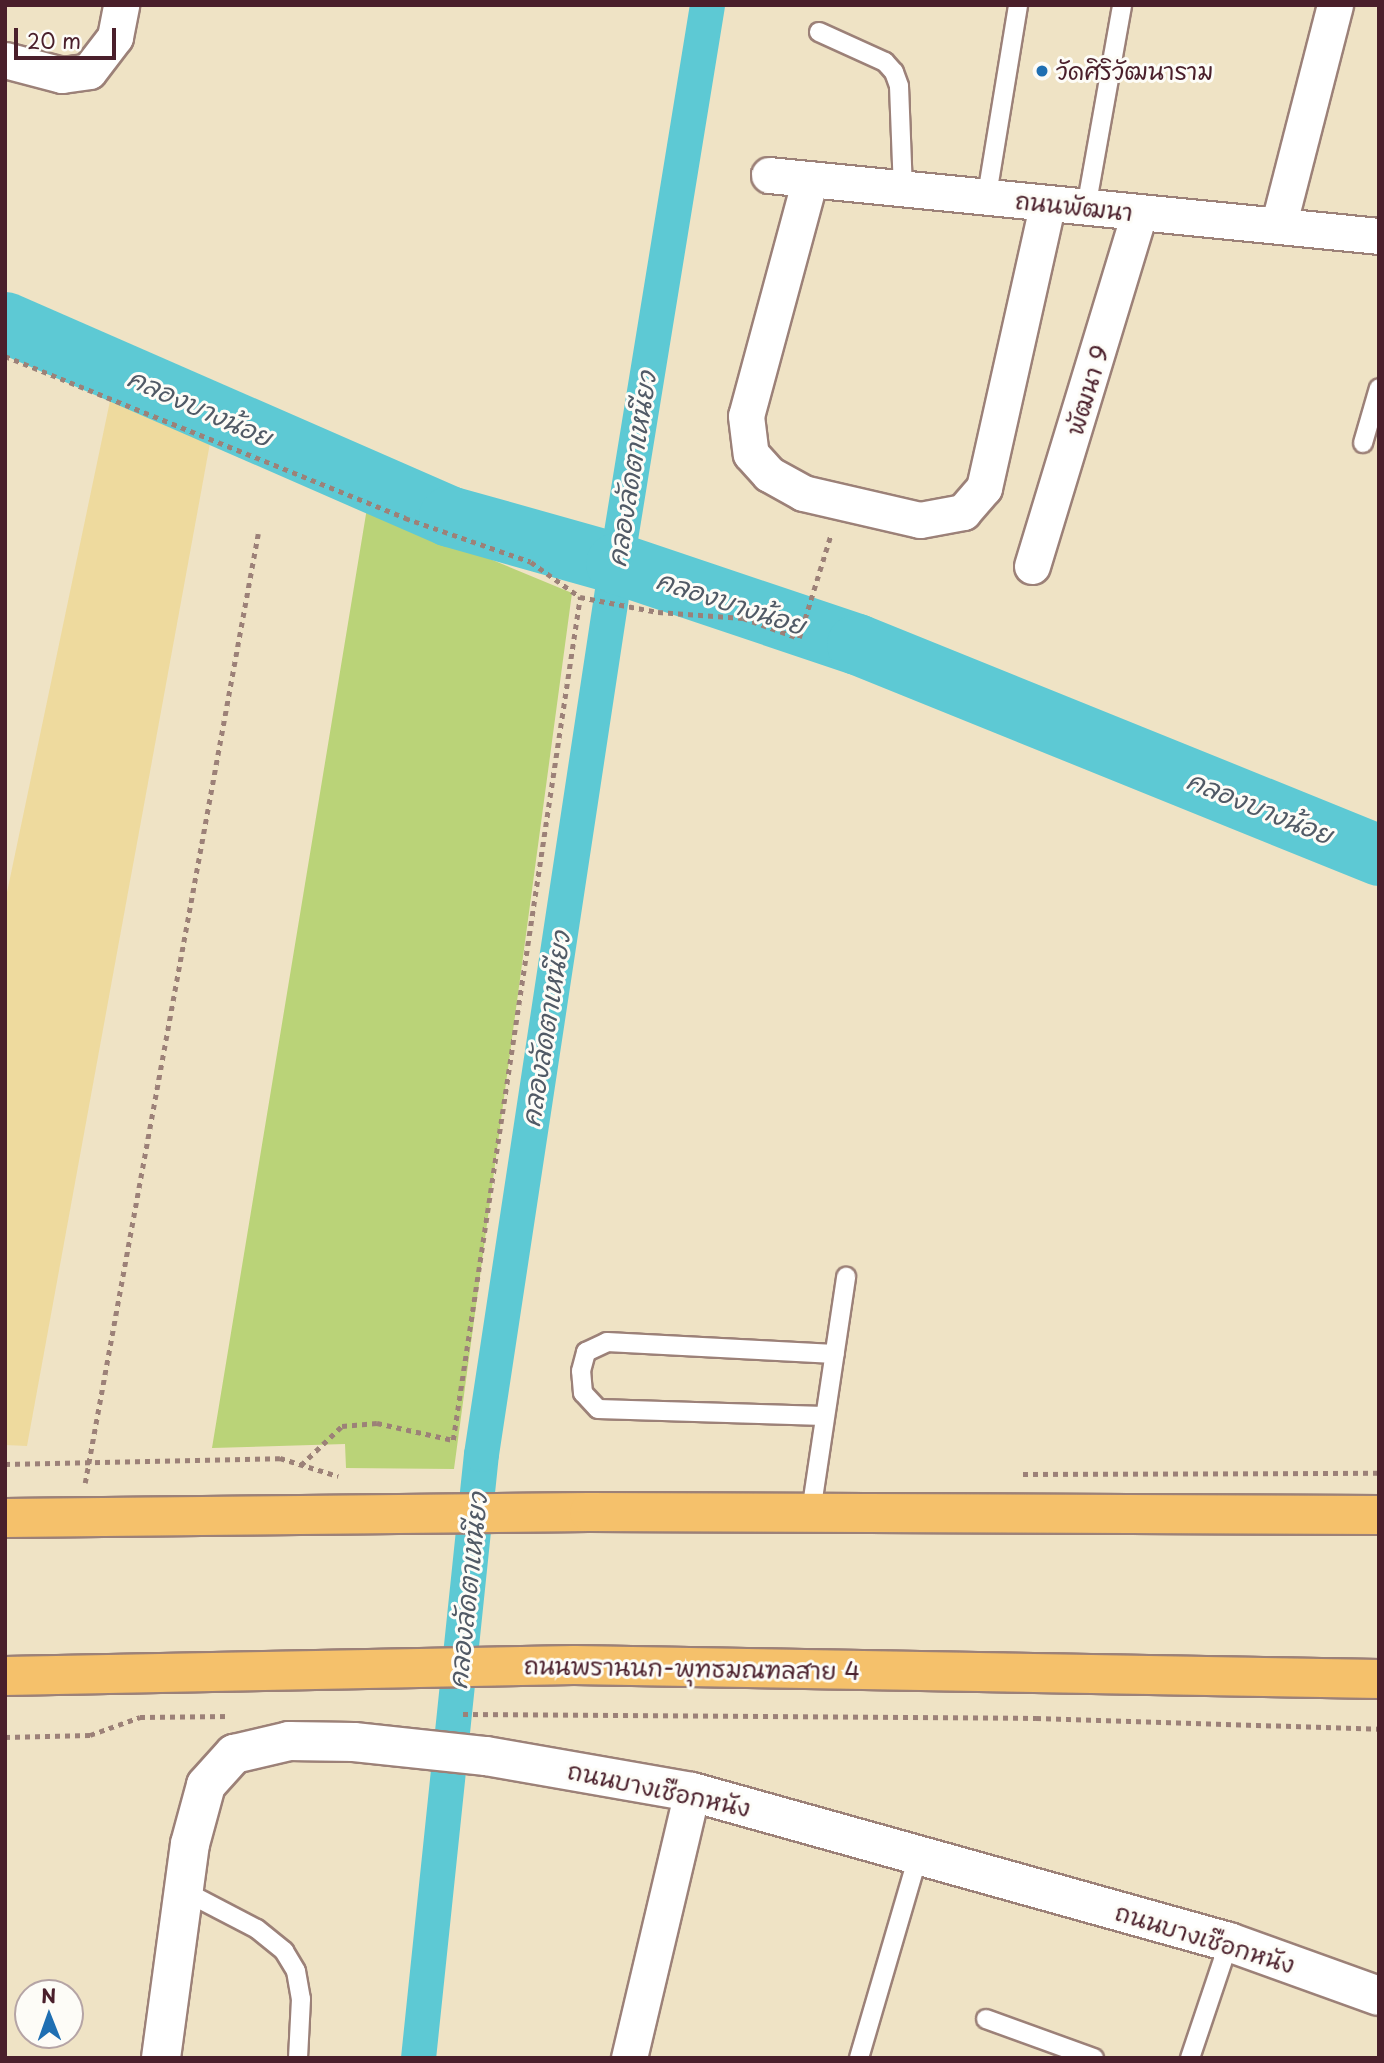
<!DOCTYPE html>
<meta charset="utf-8">
<style>
body{margin:0}
#map{position:relative;width:1384px;height:2063px;overflow:hidden;background:#efe3c5;font-family:"Playpen Sans","Playpen Sans Thai",sans-serif}
div>[style]{position:absolute}
[style*='--x']{left:calc(var(--x)*1px);top:calc(var(--y)*1px);width:calc(var(--w)*1px);rotate:calc(var(--a)*1deg)}
.green>*{inset:0;background:#bad378}
.sand>*{inset:0;background:#eeda9e}
.canal>*{height:35px;margin:-17.5px;padding:0 17.5px;transform-origin:17.5px;border-radius:17.5px;background:#5dc9d4}
.river>*{height:61px;margin:-30.5px;padding:0 30.5px;transform-origin:30.5px;border-radius:30.5px;background:#5dc9d4}
.path>*{height:4.5px;margin-top:-2.25px;transform-origin:0;background:repeating-linear-gradient(90deg,#9c8178 0 5px,transparent 0 10px)}
.roads{filter:drop-shadow(2px 0 #9c8178) drop-shadow(-2px 0 #9c8178) drop-shadow(0 2px #9c8178) drop-shadow(0 -2px #9c8178)}
.service>*{height:18px;margin:-9px;padding:0 9px;transform-origin:9px;border-radius:9px;background:#fff}
.minor>*{height:35px;margin:-17.5px;padding:0 17.5px;transform-origin:17.5px;border-radius:17.5px;background:#fff}
.tertiary>*{height:38px;margin:-19px;padding:0 19px;transform-origin:19px;border-radius:19px;background:#fff}
.primary>*{height:38px;margin:-19px;padding:0 19px;transform-origin:19px;border-radius:19px;background:#f5c16b}
.dots>*{width:19px;height:19px;translate:-50% -50%;box-sizing:border-box;border:4px solid #fdfcf7;border-radius:50%}
span{translate:-50% -50%;white-space:nowrap;text-align:center;line-height:1.15;-webkit-text-stroke:6px #fdfcf7;paint-order:stroke}
.poi-label{font-size:24px;color:#4a1f2b}
.left{translate:0 -50%;text-align:left}
.street-label{font-size:24px;color:#4a1f2b}
.water-label{font-size:26px;color:#515a66;font-style:italic}
.frame{position:absolute;inset:0;border:7px solid #4a1f2b;pointer-events:none}
.north{position:absolute;left:14px;top:1979px;width:70px;height:70px;box-sizing:border-box;background:#fdfcf7;border:2px solid #b5a4a5;border-radius:50%;rotate:359deg;font-size:19px;font-weight:700;line-height:28px;text-align:center;color:#4a1f2b}
.north::after{content:'';display:block;margin:auto;width:24px;height:32px;background:#1f6fb2;clip-path:polygon(50% 0,100% 100%,50% 72%,0 100%)}
.scale{position:absolute;left:14px;top:28px;width:102px;height:32px;box-sizing:border-box;border:4px solid #4a1f2b;border-top:0;padding-left:9px;font-size:21px;line-height:24px;white-space:nowrap;color:#4a1f2b;-webkit-text-stroke:5px #fdfcf7;paint-order:stroke}
</style>
<div id="map">
<div class="green">
<div style="clip-path:polygon(367px 508px,572px 593px,454px 1469px,346px 1468px,345px 1444px,212px 1448px)"></div>
</div>
<div class="sand">
<div style="clip-path:polygon(110px 401px,210px 443px,27px 1446px,5px 1445px,5px 902px)"></div>
</div>
<div class="canal">
<div style="--x:418;--y:2058;--w:607;--a:-84.05"></div>
<div style="--x:481;--y:1454;--w:901;--a:-81.38"></div>
<div style="--x:616;--y:563;--w:565;--a:-80.74"></div>
</div>
<div class="river">
<div style="--x:5;--y:322;--w:485;--a:23.6"></div>
<div style="--x:449;--y:516;--w:173;--a:15.7"></div>
<div style="--x:616;--y:563;--w:254;--a:18.6"></div>
<div style="--x:857;--y:644;--w:563;--a:22.01"></div>
</div>
<div class="path">
<div style="--x:5;--y:356;--w:432;--a:22"></div>
<div style="--x:405;--y:518;--w:133;--a:19.2"></div>
<div style="--x:531;--y:562;--w:60;--a:35.5"></div>
<div style="--x:580;--y:597;--w:79;--a:10.9"></div>
<div style="--x:658;--y:612;--w:85;--a:4"></div>
<div style="--x:743;--y:618;--w:59;--a:19.7"></div>
<div style="--x:799;--y:638;--w:109;--a:-72.9"></div>
<div style="--x:5;--y:1464;--w:275;--a:-1.2"></div>
<div style="--x:280;--y:1458;--w:61;--a:17.2"></div>
<div style="--x:301;--y:1465;--w:57;--a:-43.6"></div>
<div style="--x:342;--y:1426;--w:35;--a:-5"></div>
<div style="--x:377;--y:1423;--w:78;--a:12.6"></div>
<div style="--x:453;--y:1440;--w:853;--a:-81.43"></div>
<div style="--x:1023;--y:1474;--w:356;--a:-0.2"></div>
<div style="--x:85;--y:1483;--w:965;--a:-79.67"></div>
<div style="--x:463;--y:1714;--w:573;--a:0.4"></div>
<div style="--x:1036;--y:1718;--w:343;--a:1.8"></div>
<div style="--x:5;--y:1737;--w:85;--a:-1.3"></div>
<div style="--x:90;--y:1735;--w:53;--a:-19.8"></div>
<div style="--x:140;--y:1717;--w:90;--a:-0.6"></div>
</div>
<div class="roads">
<div class="service">
<div style="--x:819;--y:32;--w:72;--a:24.4"></div>
<div style="--x:885;--y:62;--w:13;--a:48"></div>
<div style="--x:894;--y:72;--w:15;--a:70"></div>
<div style="--x:899;--y:86;--w:102;--a:87.8"></div>
<div style="--x:987;--y:195;--w:193;--a:-80.7"></div>
<div style="--x:1086;--y:208;--w:206;--a:-79.9"></div>
<div style="--x:1363;--y:443;--w:57;--a:-73.8"></div>
<div style="--x:824;--y:1416;--w:226;--a:-178.2"></div>
<div style="--x:598;--y:1409;--w:22;--a:-133"></div>
<div style="--x:583;--y:1393;--w:22;--a:-95"></div>
<div style="--x:581;--y:1371;--w:20;--a:-75"></div>
<div style="--x:586;--y:1352;--w:23;--a:-25"></div>
<div style="--x:607;--y:1342;--w:228;--a:3"></div>
<div style="--x:811;--y:1512;--w:238;--a:-81.5"></div>
<div style="--x:184;--y:1891;--w:82;--a:27.5"></div>
<div style="--x:257;--y:1929;--w:35;--a:39"></div>
<div style="--x:284;--y:1951;--w:23;--a:59"></div>
<div style="--x:296;--y:1971;--w:28;--a:80"></div>
<div style="--x:301;--y:1999;--w:59;--a:92.9"></div>
<div style="--x:986;--y:2019;--w:115;--a:19.9"></div>
<div style="--x:859;--y:2058;--w:214;--a:-73.7"></div>
<div style="--x:1190;--y:2058;--w:122;--a:-71.4"></div>
</div>
<div class="minor">
<div style="--x:5;--y:60;--w:59;--a:14.7"></div>
<div style="--x:62;--y:75;--w:27;--a:-8"></div>
<div style="--x:89;--y:71;--w:43;--a:-52.6"></div>
<div style="--x:115;--y:37;--w:33;--a:-79"></div>
<div style="--x:769;--y:175;--w:613;--a:5.71"></div>
<div style="--x:810;--y:179;--w:245;--a:105.1"></div>
<div style="--x:746;--y:416;--w:38;--a:83"></div>
<div style="--x:751;--y:454;--w:27;--a:48"></div>
<div style="--x:769;--y:474;--w:39;--a:29"></div>
<div style="--x:803;--y:493;--w:120;--a:13"></div>
<div style="--x:920;--y:520;--w:44;--a:-10.5"></div>
<div style="--x:963;--y:512;--w:32;--a:-49"></div>
<div style="--x:984;--y:488;--w:290;--a:-77.4"></div>
<div style="--x:1279;--y:223;--w:225;--a:-75.6"></div>
<div style="--x:1032;--y:566;--w:369;--a:-73.1"></div>
<div style="--x:629;--y:2058;--w:273;--a:-76.7"></div>
</div>
<div class="tertiary">
<div style="--x:161;--y:2058;--w:216;--a:-82.3"></div>
<div style="--x:190;--y:1844;--w:61;--a:-74.8"></div>
<div style="--x:206;--y:1785;--w:42;--a:-47.9"></div>
<div style="--x:234;--y:1754;--w:57;--a:-13.3"></div>
<div style="--x:289;--y:1741;--w:65;--a:0.9"></div>
<div style="--x:354;--y:1742;--w:133;--a:6.1"></div>
<div style="--x:486;--y:1756;--w:209;--a:9.9"></div>
<div style="--x:692;--y:1792;--w:558;--a:15.61"></div>
<div style="--x:1229;--y:1942;--w:159;--a:19.8"></div>
</div>
<div class="primary">
<div style="--x:5;--y:1518;--w:584;--a:-0.59"></div>
<div style="--x:589;--y:1512;--w:790;--a:0.22"></div>
<div style="--x:5;--y:1676;--w:569;--a:-1.11"></div>
<div style="--x:574;--y:1665;--w:805;--a:1"></div>
</div>
</div>
<div class="dots">
<div style="left:1042px;top:71px;background:#1f6fb2"></div>
</div>
<div class="poi-label">
<span class="left" style="left:1056px;top:71px">วัดศิริวัฒนาราม</span>
</div>
<div class="street-label">
<span style="left:1074px;top:206px;rotate:6deg">ถนนพัฒนา</span>
<span style="left:1087px;top:390px;rotate:-73deg">พัฒนา 9</span>
<span style="left:692px;top:1668px;rotate:1deg">ถนนพรานนก-พุทธมณฑลสาย 4</span>
<span style="left:659px;top:1789px;rotate:12deg">ถนนบางเชือกหนัง</span>
<span style="left:1205px;top:1938px;rotate:17deg">ถนนบางเชือกหนัง</span>
</div>
<div class="water-label">
<span style="left:200px;top:407px;rotate:24deg">คลองบางน้อย</span>
<span style="left:631px;top:469px;rotate:-81deg">คลองลัดตาเหนียว</span>
<span style="left:731px;top:602px;rotate:18deg">คลองบางน้อย</span>
<span style="left:1260px;top:807px;rotate:22deg">คลองบางน้อย</span>
<span style="left:545px;top:1029px;rotate:-81deg">คลองลัดตาเหนียว</span>
<span style="left:467px;top:1591px;rotate:-84deg">คลองลัดตาเหนียว</span>
</div>
<div class="frame"></div>
<div class="north">N</div>
<div class="scale">20 m</div>
</div>
